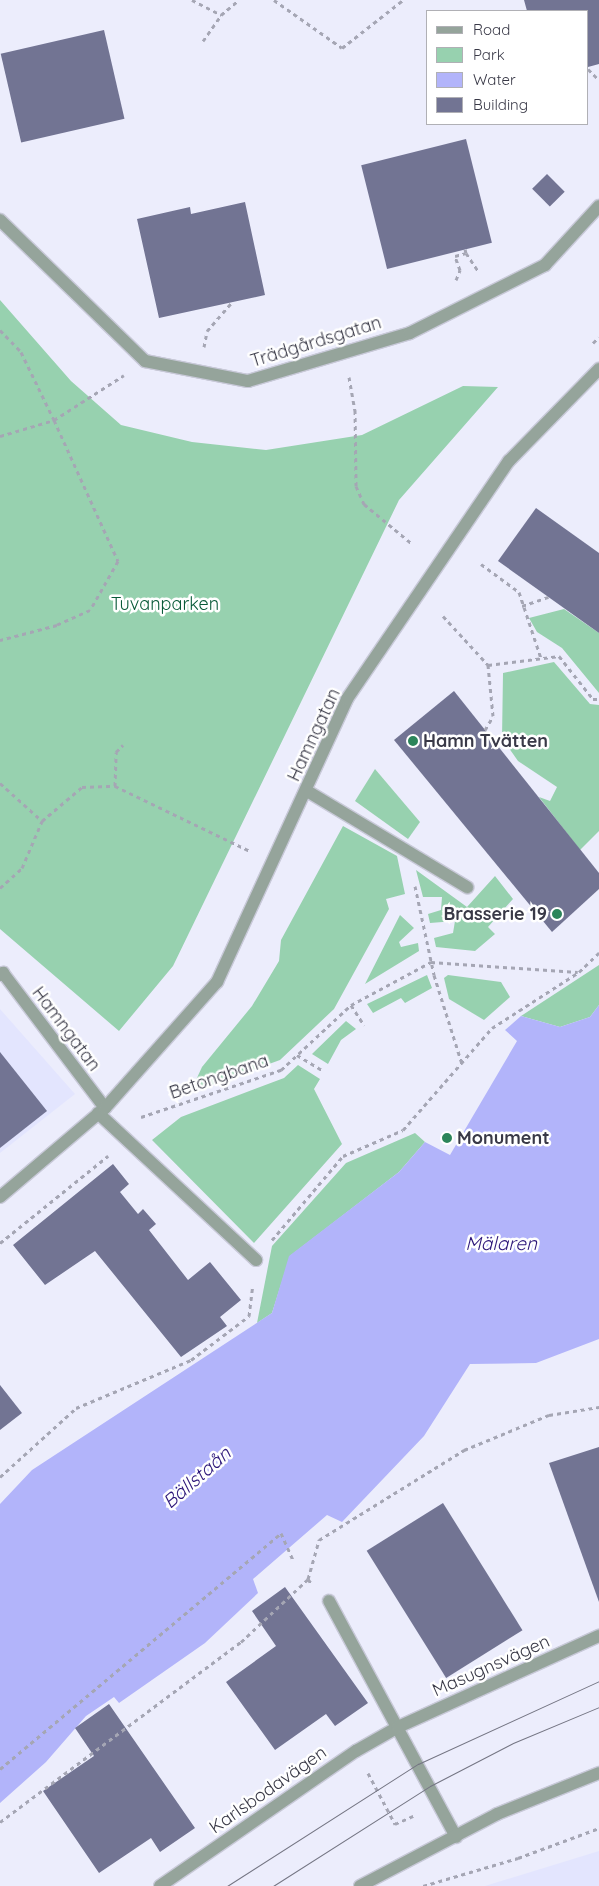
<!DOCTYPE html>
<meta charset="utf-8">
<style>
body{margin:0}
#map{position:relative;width:599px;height:1886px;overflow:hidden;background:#ecedfc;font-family:Quicksand,sans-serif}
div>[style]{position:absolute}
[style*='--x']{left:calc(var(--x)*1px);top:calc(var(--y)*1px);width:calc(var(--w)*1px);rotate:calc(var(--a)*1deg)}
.built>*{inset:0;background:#e3e5fe}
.green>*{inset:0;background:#97d1af}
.water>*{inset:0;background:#b2b4fa}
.building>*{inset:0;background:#727493;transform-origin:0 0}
.path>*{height:3px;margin-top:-1.5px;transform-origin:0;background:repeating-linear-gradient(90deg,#a5a6b4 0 4px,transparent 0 8px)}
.roads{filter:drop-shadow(1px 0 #c8c9d8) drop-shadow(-1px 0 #c8c9d8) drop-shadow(0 1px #c8c9d8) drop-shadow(0 -1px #c8c9d8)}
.minor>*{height:12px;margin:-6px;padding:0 6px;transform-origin:6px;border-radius:6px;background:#95a49b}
.tram>*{height:1px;margin:-0.5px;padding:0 0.5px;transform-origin:0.5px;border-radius:0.5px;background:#747583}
.dots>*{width:14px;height:14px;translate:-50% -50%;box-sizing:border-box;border:2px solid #fff;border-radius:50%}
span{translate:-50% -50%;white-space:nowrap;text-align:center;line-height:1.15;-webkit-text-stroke:5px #fff;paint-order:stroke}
.street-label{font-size:18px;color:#393947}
.park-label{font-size:18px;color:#085a38}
.poi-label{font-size:18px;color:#393947;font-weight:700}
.left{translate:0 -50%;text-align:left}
.right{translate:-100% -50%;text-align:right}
.water-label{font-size:19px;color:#2c1679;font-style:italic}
.legend{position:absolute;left:426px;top:10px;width:162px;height:115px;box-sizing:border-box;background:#fff;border:1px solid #b0b0b5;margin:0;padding:6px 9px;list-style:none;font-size:15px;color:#393947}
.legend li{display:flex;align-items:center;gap:10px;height:25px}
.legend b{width:25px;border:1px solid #b0b0b5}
</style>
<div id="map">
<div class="built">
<div style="clip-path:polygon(0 1009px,75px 1094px,0 1153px)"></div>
<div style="clip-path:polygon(599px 1851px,599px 1886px,485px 1886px)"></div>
</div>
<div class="green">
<div style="clip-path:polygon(0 300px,71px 381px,121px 425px,192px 442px,266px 450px,362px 435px,463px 386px,498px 387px,399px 500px,173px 966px,119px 1031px,0 929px)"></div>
<div style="clip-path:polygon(564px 609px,599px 633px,599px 693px,562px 648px,537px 632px,529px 618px)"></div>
<div style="clip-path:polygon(554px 662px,590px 704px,599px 705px,599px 831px,580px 850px,539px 797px,550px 801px,557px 787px,518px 761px,502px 738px,503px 673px)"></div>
<div style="clip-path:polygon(375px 769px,420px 822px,408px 839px,355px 801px)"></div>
<div style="clip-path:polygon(343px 826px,397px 856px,405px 894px,386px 899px,389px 909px,334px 1009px,280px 1060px,190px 1093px,202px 1067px,252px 1006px,279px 961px,281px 940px)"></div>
<div style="clip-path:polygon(416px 870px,467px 907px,495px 876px,513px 899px,488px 927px,495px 934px,475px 951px,436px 947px,434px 938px,453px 933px,455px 921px,430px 923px,428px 914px,441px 910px,442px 897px,423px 897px)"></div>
<div style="clip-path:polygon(400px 915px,414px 928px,399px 942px,401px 947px,418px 943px,419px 951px,365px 984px)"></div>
<div style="clip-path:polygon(599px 965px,599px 1005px,590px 1017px,560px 1027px,521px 1016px)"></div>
<div style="clip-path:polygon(427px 975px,432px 988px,405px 1003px,401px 998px,373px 1013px,367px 1004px)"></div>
<div style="clip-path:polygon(448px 975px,501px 982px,510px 997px,484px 1020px,449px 999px,444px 978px)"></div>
<div style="clip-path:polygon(346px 1021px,356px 1029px,341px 1040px,328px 1064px,312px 1054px)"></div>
<div style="clip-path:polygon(298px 1065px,320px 1079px,314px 1089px,342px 1144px,254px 1243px,152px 1140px,181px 1117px,284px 1078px)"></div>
<div style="clip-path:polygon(415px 1133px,425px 1142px,399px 1172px,290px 1256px,272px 1313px,257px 1323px,272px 1246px,346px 1163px)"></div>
</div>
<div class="water">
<div style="clip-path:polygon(599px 1005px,599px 1339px,536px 1363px,470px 1364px,424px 1436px,342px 1522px,327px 1515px,253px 1579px,258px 1593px,205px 1643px,119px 1703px,114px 1697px,86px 1716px,46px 1762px,0 1803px,0 1504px,32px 1470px,272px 1313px,289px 1256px,399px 1172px,425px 1142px,450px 1155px,517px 1041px,505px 1030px,521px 1016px,560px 1027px,590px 1017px)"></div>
</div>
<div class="building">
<div style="clip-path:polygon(524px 0,599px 0,599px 64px,588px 67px,588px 11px,527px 11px)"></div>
<div style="left:104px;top:30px;width:91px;height:106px;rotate:77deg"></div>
<div style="left:466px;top:139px;width:107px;height:108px;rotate:76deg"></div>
<div style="left:547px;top:174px;width:25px;height:21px;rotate:45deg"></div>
<div style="clip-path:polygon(245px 202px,265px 295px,159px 318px,137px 219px,190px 207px,191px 214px)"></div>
<div style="clip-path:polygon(536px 508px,599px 553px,599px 633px,498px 561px)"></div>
<div style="clip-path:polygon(454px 691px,599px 873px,599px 889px,552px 932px,394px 740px)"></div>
<div style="clip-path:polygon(0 1052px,47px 1111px,0 1148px)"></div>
<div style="clip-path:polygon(113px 1164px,129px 1184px,120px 1192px,138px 1214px,143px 1209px,156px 1224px,149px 1230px,188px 1280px,210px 1262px,241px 1300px,220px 1317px,227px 1326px,181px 1357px,95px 1251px,45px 1285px,13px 1245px)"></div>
<div style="clip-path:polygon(0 1385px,22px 1413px,0 1430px)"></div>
<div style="clip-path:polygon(599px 1447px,599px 1602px,549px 1463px)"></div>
<div style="left:443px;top:1503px;width:150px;height:90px;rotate:58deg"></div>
<div style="clip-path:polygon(285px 1587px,368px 1703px,335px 1726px,326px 1714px,275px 1750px,226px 1682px,276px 1646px,252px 1611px)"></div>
<div style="clip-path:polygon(109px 1704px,195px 1828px,160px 1852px,151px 1838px,99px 1873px,43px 1791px,94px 1756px,75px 1728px)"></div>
</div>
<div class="path">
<div style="--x:192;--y:0;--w:33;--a:27"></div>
<div style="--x:221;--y:15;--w:23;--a:-40"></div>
<div style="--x:274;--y:0;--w:83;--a:35.2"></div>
<div style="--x:342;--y:48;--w:78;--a:-38.2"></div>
<div style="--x:203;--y:41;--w:32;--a:-55"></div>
<div style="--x:588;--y:69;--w:16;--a:45"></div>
<div style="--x:466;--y:253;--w:22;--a:56"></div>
<div style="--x:456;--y:280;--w:11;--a:-68"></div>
<div style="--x:460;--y:270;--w:15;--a:-110"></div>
<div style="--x:455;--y:256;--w:11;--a:-15"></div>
<div style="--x:466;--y:253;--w:4;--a:-104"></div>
<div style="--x:0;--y:330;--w:30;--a:46"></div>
<div style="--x:21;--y:352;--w:76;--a:64.1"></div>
<div style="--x:54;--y:420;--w:83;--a:-32.7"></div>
<div style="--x:593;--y:343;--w:8;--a:-45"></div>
<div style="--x:204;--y:347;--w:16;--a:-79"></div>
<div style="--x:207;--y:331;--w:38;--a:-49"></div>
<div style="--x:349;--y:377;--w:34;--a:80"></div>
<div style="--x:355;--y:410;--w:76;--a:89.2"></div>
<div style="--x:356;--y:486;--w:20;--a:66"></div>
<div style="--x:364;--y:504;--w:61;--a:39.7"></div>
<div style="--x:0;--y:436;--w:56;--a:-16.5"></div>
<div style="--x:54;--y:420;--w:155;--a:65.6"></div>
<div style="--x:118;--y:561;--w:56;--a:119.7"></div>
<div style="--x:90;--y:610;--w:36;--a:156"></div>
<div style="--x:57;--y:625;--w:59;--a:165.3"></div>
<div style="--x:481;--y:564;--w:47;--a:36.4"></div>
<div style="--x:519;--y:592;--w:70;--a:71.6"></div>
<div style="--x:522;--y:606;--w:28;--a:-19"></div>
<div style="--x:443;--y:616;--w:67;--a:47.4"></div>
<div style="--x:485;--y:730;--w:16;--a:-60"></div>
<div style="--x:493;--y:716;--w:51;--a:-95.6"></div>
<div style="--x:488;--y:665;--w:72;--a:-7.2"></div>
<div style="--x:559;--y:656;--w:55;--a:51.7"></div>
<div style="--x:593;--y:699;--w:6;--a:0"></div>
<div style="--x:0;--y:783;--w:57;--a:42.1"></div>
<div style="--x:115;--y:786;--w:34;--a:-88"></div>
<div style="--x:116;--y:752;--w:10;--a:-45"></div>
<div style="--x:415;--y:886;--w:91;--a:77.9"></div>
<div style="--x:434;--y:975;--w:93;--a:72.5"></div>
<div style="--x:0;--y:888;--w:30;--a:-42"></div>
<div style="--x:22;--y:868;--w:51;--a:-66.9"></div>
<div style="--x:42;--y:821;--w:52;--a:-40.4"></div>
<div style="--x:82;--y:787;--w:33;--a:-2"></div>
<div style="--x:115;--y:786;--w:150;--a:25.7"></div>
<div style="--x:351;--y:1005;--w:24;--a:57"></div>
<div style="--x:297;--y:1055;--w:31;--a:31"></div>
<div style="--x:141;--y:1117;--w:148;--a:-18.6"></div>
<div style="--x:281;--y:1070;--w:96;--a:-42.9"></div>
<div style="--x:351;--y:1005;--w:91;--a:-28.3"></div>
<div style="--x:431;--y:962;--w:147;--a:3.9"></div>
<div style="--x:272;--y:1240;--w:110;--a:-49.8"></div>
<div style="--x:343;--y:1156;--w:65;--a:-23.4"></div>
<div style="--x:403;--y:1130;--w:135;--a:-48.9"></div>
<div style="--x:492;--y:1028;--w:103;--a:-32.8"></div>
<div style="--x:579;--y:972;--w:28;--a:-44"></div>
<div style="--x:0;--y:1243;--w:139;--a:-38.9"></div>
<div style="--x:0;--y:1477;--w:103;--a:-42.2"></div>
<div style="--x:76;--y:1408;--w:125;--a:-22.7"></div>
<div style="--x:191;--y:1360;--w:73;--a:-37.2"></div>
<div style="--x:249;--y:1316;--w:31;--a:-83"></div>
<div style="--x:308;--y:1579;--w:41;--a:-74.2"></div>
<div style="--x:319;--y:1540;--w:171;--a:-31.8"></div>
<div style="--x:464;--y:1450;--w:92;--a:-22.4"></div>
<div style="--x:549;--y:1415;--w:51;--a:-9.1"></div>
<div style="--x:0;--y:1769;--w:367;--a:-40"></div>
<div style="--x:281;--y:1533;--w:30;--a:66"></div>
<div style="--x:368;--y:1773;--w:58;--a:62.1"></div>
<div style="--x:395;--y:1824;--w:20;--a:-24"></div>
<div style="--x:0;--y:1822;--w:301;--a:-36.8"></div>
<div style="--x:241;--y:1642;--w:92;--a:-43.2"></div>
<div style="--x:308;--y:1579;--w:5;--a:53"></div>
<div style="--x:423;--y:1886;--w:99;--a:-16.4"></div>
<div style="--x:518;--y:1858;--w:86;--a:-20.3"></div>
</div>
<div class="roads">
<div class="minor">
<div style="--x:0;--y:220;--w:202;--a:44.2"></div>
<div style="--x:145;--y:361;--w:105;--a:11"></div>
<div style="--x:248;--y:381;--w:169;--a:-16.5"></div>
<div style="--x:410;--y:333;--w:151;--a:-26.7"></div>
<div style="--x:545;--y:265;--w:80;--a:-47.5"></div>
<div style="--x:307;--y:791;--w:187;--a:31"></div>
<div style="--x:0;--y:975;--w:4;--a:-34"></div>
<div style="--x:3;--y:973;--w:169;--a:52.9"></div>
<div style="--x:98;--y:1113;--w:216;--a:42.9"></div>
<div style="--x:0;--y:1197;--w:138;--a:-40.3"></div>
<div style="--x:105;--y:1108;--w:169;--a:-48.4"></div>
<div style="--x:217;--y:982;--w:311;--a:-65.3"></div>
<div style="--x:347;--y:699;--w:288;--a:-55.8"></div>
<div style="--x:509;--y:461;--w:129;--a:-45.6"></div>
<div style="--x:329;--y:1601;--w:268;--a:61.7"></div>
<div style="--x:160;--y:1886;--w:238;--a:-34.6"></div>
<div style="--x:356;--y:1751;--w:48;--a:-29.7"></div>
<div style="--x:398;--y:1727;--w:221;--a:-24.4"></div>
<div style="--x:360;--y:1886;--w:155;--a:-27.7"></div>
<div style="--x:497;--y:1814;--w:110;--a:-21.9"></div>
</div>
</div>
<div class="tram">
<div style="--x:227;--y:1886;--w:227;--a:-32.6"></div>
<div style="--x:418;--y:1764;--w:199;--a:-24.6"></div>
<div style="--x:273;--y:1886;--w:186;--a:-32.5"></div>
<div style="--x:430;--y:1786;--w:93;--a:-27.4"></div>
<div style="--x:513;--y:1743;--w:93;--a:-22.7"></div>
</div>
<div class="dots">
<div style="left:413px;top:741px;background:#2c855a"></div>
<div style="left:557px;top:914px;background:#2c855a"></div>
<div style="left:447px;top:1138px;background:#2c855a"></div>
</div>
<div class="street-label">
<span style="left:316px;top:342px;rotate:-17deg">Trädgårdsgatan</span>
<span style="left:314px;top:735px;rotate:-65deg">Hamngatan</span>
<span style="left:66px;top:1029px;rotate:53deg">Hamngatan</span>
<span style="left:219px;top:1077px;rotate:-19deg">Betongbana</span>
<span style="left:491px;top:1666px;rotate:-24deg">Masugnsvägen</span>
<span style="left:268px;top:1790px;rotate:-35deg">Karlsbodavägen</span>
</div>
<div class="park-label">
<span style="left:165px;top:604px">Tuvanparken</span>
</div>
<div class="poi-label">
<span class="left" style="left:423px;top:741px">Hamn Tvätten</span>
<span class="right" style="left:547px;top:914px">Brasserie 19</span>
<span class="left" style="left:457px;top:1138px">Monument</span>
</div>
<div class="water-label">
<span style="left:501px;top:1244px">Mälaren</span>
<span style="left:197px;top:1478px;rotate:-41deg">Bällstaån</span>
</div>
<ul class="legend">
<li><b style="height:6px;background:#95a49b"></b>Road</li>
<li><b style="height:14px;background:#97d1af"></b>Park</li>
<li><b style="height:14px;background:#b2b4fa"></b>Water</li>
<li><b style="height:14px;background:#727493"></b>Building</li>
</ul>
</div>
